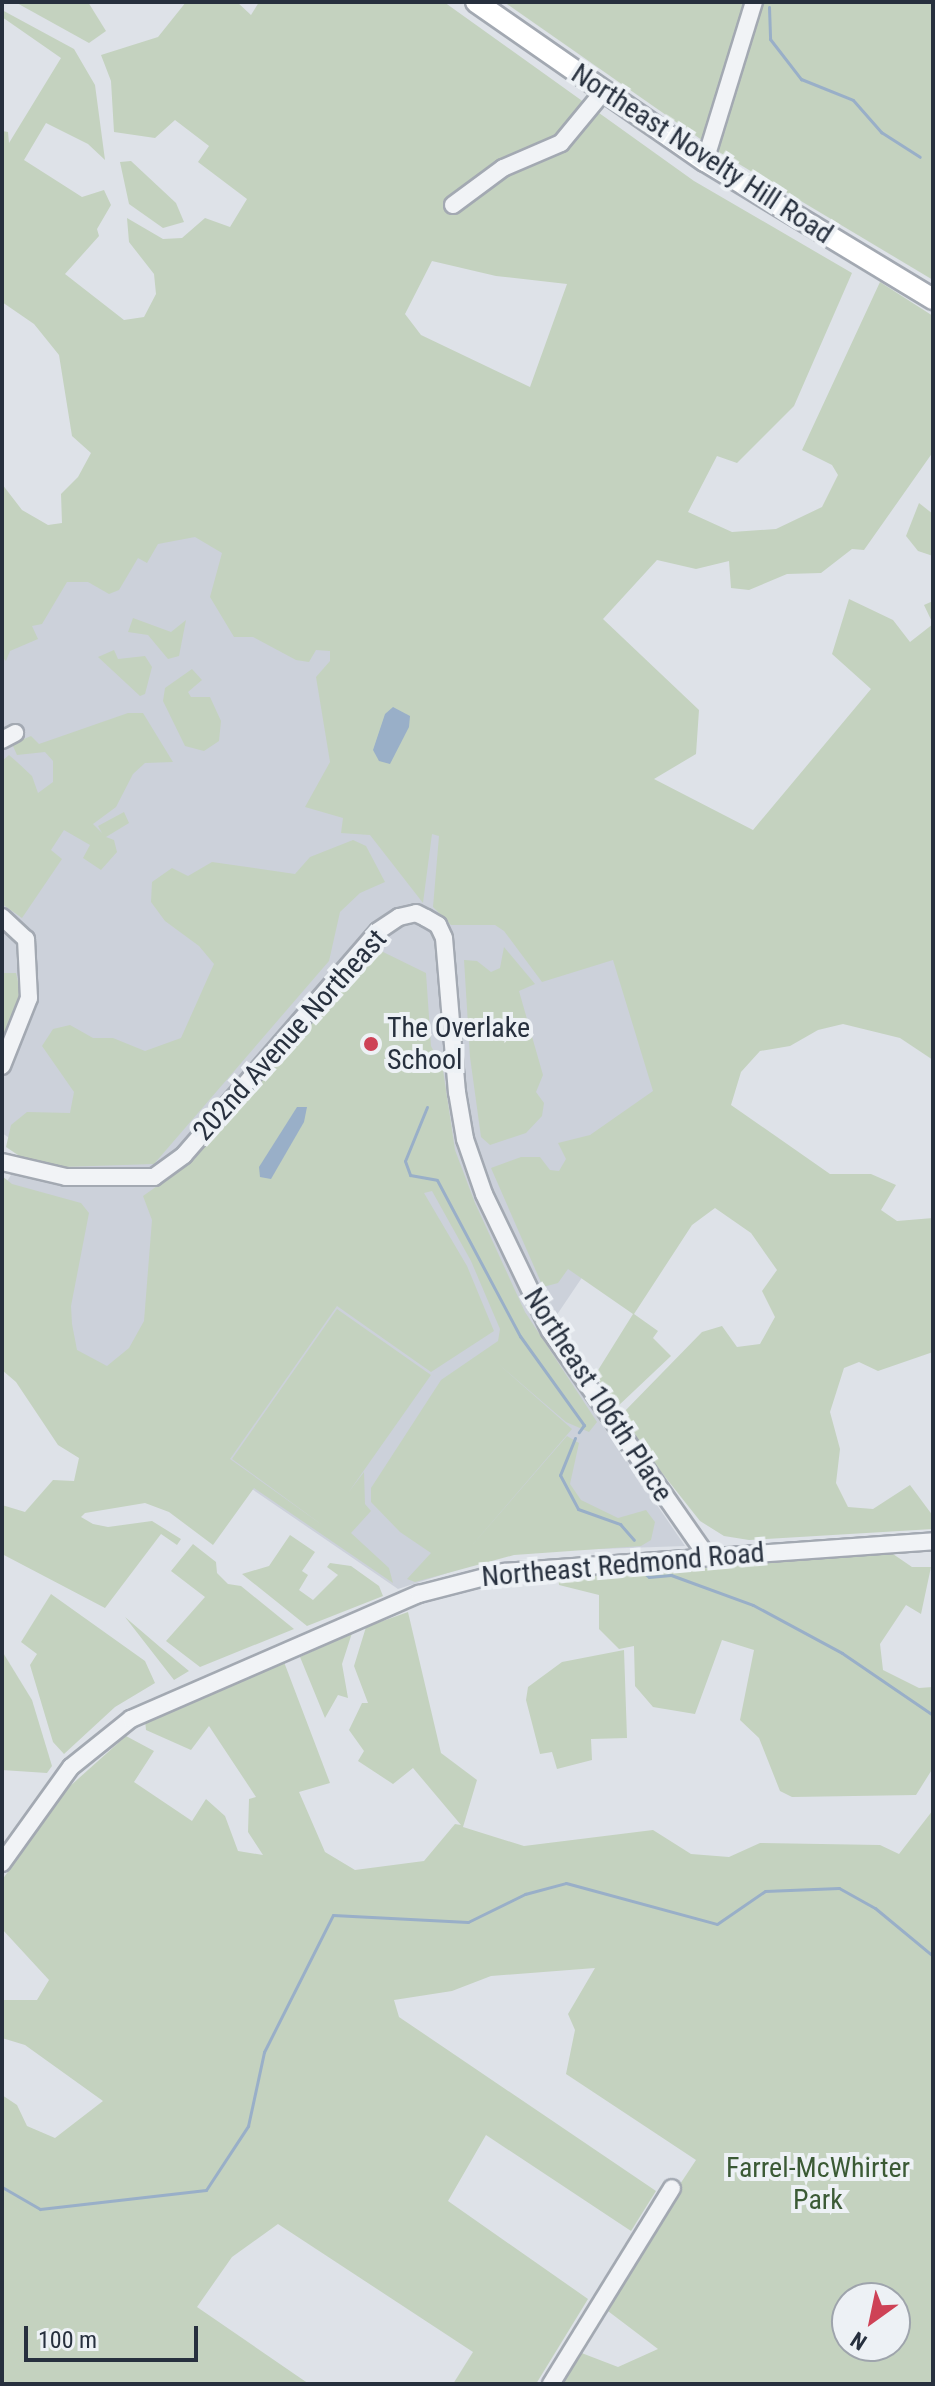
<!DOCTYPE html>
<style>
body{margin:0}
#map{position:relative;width:935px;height:2386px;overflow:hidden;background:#dee2e8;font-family:"Roboto Condensed",sans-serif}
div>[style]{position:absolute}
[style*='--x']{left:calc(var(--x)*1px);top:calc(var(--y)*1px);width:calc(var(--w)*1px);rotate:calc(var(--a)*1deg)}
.built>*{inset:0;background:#ccd1da}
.green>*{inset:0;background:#c4d2bf}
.water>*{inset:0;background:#99afc8}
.stream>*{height:3px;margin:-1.5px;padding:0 1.5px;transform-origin:1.5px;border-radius:1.5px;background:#99afc8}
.roads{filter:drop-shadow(2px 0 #a3a9b2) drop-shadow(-2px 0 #a3a9b2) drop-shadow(0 2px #a3a9b2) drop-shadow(0 -2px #a3a9b2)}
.minor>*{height:16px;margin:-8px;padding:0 8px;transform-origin:8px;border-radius:8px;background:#f1f3f6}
.major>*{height:20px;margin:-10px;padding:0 10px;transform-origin:10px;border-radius:10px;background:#fff}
.dots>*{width:22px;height:22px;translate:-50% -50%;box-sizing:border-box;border:4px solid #edf1f5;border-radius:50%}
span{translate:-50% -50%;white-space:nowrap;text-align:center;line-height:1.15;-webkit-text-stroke:8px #edf1f5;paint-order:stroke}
.street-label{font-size:28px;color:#27303e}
.poi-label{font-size:28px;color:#27303e}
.left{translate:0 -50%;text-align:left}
.park-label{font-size:28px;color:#3b5a35}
.frame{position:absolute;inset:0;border:4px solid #27303e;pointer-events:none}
.north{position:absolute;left:831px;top:2282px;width:80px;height:80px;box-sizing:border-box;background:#edf1f5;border:2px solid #9ea4ac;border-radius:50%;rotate:213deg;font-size:22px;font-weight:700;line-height:32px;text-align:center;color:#27303e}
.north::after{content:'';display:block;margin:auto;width:28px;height:36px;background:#ce4256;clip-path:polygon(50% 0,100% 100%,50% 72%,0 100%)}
.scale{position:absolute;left:24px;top:2326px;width:174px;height:36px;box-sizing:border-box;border:4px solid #27303e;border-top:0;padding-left:10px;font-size:24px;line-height:28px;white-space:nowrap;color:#27303e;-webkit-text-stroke:6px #edf1f5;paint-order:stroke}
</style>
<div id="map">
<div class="built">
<div style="clip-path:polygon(109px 467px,799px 955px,542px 1337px,685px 1546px,512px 1552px,398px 1589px,2px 1318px,2px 1189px,27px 1150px,2px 1133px,2px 508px,60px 544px)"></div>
</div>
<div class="green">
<div style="clip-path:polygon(15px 2px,88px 2px,106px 31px,89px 43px)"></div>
<div style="clip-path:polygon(evenodd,186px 2px,237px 2px,251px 15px,259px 2px,444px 2px,694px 181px,852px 273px,794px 406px,737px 463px,717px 456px,688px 512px,732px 532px,776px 529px,822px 507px,838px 475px,832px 465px,802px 450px,880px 282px,933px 316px,933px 452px,864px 550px,852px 549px,821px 573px,787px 574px,749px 590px,731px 588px,729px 561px,696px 569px,657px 560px,603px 619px,699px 710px,696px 754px,654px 779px,753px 830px,871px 689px,832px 654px,849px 599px,893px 620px,910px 642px,933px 624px,924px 605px,933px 601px,933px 1060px,900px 1038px,843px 1024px,818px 1030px,790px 1046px,760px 1051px,741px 1072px,731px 1105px,830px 1174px,871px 1174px,896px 1185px,881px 1210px,897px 1221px,933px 1218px,933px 1352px,878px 1371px,859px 1362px,844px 1368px,830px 1412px,840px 1449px,836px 1483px,848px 1507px,873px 1509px,910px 1485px,933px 1516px,933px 1529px,749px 1540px,724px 1536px,700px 1521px,647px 1454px,621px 1415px,702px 1332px,722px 1326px,737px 1347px,760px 1344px,775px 1317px,762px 1291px,777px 1270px,751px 1233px,715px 1208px,692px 1225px,634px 1314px,658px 1331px,653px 1338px,671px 1356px,617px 1407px,595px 1375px,633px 1314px,568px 1269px,558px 1283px,543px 1287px,491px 1168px,521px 1157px,540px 1157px,550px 1170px,559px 1171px,566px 1159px,558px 1143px,590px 1135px,653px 1091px,613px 960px,542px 982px,504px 931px,495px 925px,451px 925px,433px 907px,439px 836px,432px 834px,423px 903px,370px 835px,341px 833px,343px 818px,305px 807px,330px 762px,316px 677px,330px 661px,330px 651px,316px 650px,309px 662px,296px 660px,253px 637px,234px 637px,210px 597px,222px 553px,195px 537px,158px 544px,147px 563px,138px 558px,119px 590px,109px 594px,88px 582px,67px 582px,42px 624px,32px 626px,38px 639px,10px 651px,6px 661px,2px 657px,2px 484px,22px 510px,48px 525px,62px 523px,61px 494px,78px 477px,91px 453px,72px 436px,59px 355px,34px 324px,2px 302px,2px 131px,8px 132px,9px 143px,61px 58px,2px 17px,2px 10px,74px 49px,95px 85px,105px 160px,88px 144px,46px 123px,24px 160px,82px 197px,104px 190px,111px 205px,97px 229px,99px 236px,65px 274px,124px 320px,144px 317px,156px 294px,154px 274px,129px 242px,127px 218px,163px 239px,182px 238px,205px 218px,230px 227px,247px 199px,198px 162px,209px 146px,175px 120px,155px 138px,114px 132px,111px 81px,101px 55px,158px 37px,186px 2px,432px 261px,496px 276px,567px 284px,530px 387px,421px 335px,405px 314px,432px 261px)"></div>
<div style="clip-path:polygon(504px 2px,933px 2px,933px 280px,719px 152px)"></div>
<div style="clip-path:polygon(131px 161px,176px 203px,184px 222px,163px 228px,129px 204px,120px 162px)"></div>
<div style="clip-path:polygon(919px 503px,933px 514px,933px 556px,918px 551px,906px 536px)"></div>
<div style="clip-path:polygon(133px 618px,171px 632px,186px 620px,179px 656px,168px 659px,148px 635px,128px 632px)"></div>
<div style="clip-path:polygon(114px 650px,118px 659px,145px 656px,152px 667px,145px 694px,140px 696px,98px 657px)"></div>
<div style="clip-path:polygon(192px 669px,202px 680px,188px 692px,191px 697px,210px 697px,221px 721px,219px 741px,204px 751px,185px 746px,163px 701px,165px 688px)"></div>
<div style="clip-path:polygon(128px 713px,143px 713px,173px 762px,145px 763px,133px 774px,116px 807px,93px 824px,102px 833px,98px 826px,124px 812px,129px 823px,106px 837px,114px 840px,117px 852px,101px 870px,83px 858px,90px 845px,64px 830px,51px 850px,62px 859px,22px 918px,2px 904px,2px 761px,9px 755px,17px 762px,32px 776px,38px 793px,53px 782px,53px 761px,45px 752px,17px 755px,12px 744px,31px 736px,39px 744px)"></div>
<div style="clip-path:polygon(353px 840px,366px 846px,385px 882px,360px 893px,340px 912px,329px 961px,154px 1164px,62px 1167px,24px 1159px,6px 1147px,11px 1125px,27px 1112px,70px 1113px,74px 1092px,42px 1046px,53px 1029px,70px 1025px,93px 1038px,113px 1038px,145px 1051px,181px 1038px,214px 964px,199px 946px,165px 921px,151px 902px,152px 882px,172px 868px,188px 876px,212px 862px,295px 874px,310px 857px)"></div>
<div style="clip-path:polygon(504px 947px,535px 984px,519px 991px,543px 1075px,536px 1092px,544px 1103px,542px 1116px,526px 1133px,490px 1145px,481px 1137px,470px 1057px,464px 960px,477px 961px,491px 972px,500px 968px)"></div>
<div style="clip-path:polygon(375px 948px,426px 973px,431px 1046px,443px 1070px,455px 1150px,475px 1203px,525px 1312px,597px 1422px,589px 1432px,566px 1422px,496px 1362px,572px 1429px,468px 1550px,567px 1436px,579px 1443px,570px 1484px,581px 1500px,618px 1518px,646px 1510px,655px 1522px,651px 1540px,641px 1546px,514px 1555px,415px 1582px,407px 1579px,431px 1553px,400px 1532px,371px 1502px,371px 1488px,441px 1380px,498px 1341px,500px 1329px,471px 1261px,432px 1191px,424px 1193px,467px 1266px,494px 1331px,431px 1372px,337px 1306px,230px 1459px,325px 1527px,232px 1459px,337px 1309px,431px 1375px,348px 1493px,364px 1472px,365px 1504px,371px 1511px,351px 1533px,389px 1568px,393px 1583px,254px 1488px,213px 1545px,169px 1512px,145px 1503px,85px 1513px,81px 1517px,93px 1524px,108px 1527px,152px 1521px,181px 1539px,177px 1545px,161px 1534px,105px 1608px,2px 1554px,2px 1505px,25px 1512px,53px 1480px,74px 1481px,79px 1458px,58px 1445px,16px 1382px,2px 1370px,2px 1176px,12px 1184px,81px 1203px,89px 1213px,71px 1306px,72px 1324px,77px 1350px,107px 1366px,129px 1348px,144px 1321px,152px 1220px,143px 1196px,191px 1162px)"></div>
<div style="clip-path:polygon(2px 973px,16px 973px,20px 990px,19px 1010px,2px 1047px)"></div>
<div style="clip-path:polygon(290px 1535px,315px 1552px,302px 1571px,308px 1575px,299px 1590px,313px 1600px,338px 1575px,327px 1567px,330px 1563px,351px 1566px,379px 1586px,383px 1596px,307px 1626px,242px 1574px,269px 1566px)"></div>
<div style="clip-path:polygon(193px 1544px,216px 1562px,217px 1573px,228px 1584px,241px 1586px,294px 1629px,200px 1667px,166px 1641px,205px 1597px,171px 1571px)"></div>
<div style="clip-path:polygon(893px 1554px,912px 1567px,931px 1567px,921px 1614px,906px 1605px,880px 1644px,883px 1670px,919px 1688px,933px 1687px,933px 1768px,916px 1795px,792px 1797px,780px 1791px,759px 1738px,740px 1720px,754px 1650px,722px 1640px,695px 1714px,653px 1707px,635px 1686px,634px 1646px,619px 1649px,599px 1629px,599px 1595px,559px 1585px,558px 1573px)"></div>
<div style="clip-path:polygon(51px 1594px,145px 1661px,155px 1683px,115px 1707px,64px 1754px,53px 1742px,30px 1665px,37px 1654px,21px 1642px)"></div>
<div style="clip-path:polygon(evenodd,408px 1612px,441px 1753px,477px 1780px,463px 1827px,524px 1846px,653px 1830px,691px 1854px,729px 1857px,760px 1843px,880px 1845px,899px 1854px,933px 1810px,933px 2384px,560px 2384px,579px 2352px,618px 2367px,658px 2349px,600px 2305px,696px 2160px,566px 2074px,575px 2030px,568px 2014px,595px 1968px,491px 1976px,452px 1991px,394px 2000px,399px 2017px,656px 2191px,631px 2231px,486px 2135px,448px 2201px,588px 2299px,536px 2384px,453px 2384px,473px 2352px,278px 2224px,232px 2257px,197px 2307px,309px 2384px,2px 2384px,2px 2095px,17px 2105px,27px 2126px,55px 2138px,103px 2101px,25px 2045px,2px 2038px,2px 2000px,37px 2000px,49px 1980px,2px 1929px,2px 1880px,69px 1787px,126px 1736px,154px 1751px,134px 1782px,192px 1821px,206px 1799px,225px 1816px,238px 1851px,263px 1855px,248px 1832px,249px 1799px,256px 1797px,209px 1726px,191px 1750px,146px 1730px,145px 1720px,284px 1662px,330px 1783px,299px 1792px,325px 1852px,355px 1870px,424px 1861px,455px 1824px,461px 1825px,413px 1768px,393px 1784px,358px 1761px,364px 1751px,349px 1730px,362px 1703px,368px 1703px,354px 1666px,366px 1627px,408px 1612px,847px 2298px,895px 2298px,895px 2346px,847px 2346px,847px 2298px)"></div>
<div style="clip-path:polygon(125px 1617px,160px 1647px,189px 1671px,174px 1680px)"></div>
<div style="clip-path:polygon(352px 1633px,342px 1664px,348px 1698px,338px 1695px,325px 1718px,300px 1657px)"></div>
<div style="clip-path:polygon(624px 1650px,627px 1738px,591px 1739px,592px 1760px,557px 1769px,552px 1752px,540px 1754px,526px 1700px,528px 1687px,562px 1662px)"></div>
<div style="clip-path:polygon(2px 1651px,32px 1700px,52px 1766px,47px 1773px,2px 1770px)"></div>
</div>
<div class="water">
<div style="clip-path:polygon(393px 707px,410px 716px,409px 727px,390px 764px,379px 761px,373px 750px,385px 714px)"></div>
<div style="clip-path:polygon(297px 1107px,307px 1107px,304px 1122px,271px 1179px,260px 1177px,259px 1167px)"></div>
</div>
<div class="stream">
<div style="--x:769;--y:7;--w:32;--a:88"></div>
<div style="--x:770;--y:39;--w:51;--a:52.2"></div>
<div style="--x:801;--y:79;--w:56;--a:22"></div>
<div style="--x:853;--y:100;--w:43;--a:48.8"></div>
<div style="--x:881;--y:132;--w:46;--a:32.7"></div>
<div style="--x:427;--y:1107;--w:58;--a:112.2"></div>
<div style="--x:405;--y:1161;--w:15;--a:70"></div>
<div style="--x:410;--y:1175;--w:27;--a:10"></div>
<div style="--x:437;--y:1180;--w:177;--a:62"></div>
<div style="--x:520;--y:1336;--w:110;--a:54.3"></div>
<div style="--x:584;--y:1425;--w:9;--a:126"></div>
<div style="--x:575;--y:1438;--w:40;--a:112"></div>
<div style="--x:560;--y:1475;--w:38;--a:62"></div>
<div style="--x:578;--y:1509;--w:45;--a:19.7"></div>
<div style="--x:620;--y:1524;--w:21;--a:49"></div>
<div style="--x:642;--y:1571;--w:9;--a:41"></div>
<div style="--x:649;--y:1577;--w:22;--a:-5"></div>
<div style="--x:671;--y:1575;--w:87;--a:20.1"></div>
<div style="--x:753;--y:1605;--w:101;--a:28.3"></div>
<div style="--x:842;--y:1653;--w:110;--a:34.3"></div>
<div style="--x:2;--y:2187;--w:44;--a:30.1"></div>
<div style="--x:40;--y:2209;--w:167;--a:-6.5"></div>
<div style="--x:206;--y:2190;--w:77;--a:-56.7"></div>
<div style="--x:248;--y:2126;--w:76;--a:-77.8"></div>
<div style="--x:264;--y:2052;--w:153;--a:-63.3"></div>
<div style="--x:333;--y:1915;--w:135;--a:3"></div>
<div style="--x:468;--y:1922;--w:64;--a:-26.2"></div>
<div style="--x:525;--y:1894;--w:42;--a:-15"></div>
<div style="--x:566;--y:1883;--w:156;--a:15.2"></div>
<div style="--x:717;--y:1924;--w:58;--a:-34.5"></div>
<div style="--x:765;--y:1891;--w:74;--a:-2.3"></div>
<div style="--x:839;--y:1888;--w:41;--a:29.1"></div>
<div style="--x:875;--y:1908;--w:75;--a:39.6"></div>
</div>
<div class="roads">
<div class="minor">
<div style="--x:705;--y:161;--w:166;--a:-72.9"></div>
<div style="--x:453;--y:205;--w:62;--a:-36.5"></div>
<div style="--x:503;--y:168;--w:63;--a:-23.3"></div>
<div style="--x:561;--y:143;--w:66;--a:-50.5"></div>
<div style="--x:2;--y:740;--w:15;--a:-28"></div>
<div style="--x:2;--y:917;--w:33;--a:43"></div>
<div style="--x:26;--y:939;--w:59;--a:87.1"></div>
<div style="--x:29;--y:998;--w:73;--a:111.7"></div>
<div style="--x:2;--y:1162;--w:66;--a:13.2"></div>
<div style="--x:66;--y:1177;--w:88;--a:0"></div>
<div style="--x:154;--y:1177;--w:37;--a:-36"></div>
<div style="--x:184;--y:1155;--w:296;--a:-49.1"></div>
<div style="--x:378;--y:931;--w:25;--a:-34"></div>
<div style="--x:399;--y:917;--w:17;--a:-13"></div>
<div style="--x:416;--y:913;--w:11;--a:27"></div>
<div style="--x:426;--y:918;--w:14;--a:30"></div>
<div style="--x:438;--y:925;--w:14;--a:65"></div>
<div style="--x:444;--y:938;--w:155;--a:85.2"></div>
<div style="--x:457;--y:1092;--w:48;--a:80.3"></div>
<div style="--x:465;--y:1139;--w:58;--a:70.9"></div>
<div style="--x:484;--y:1194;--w:152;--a:64.3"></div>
<div style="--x:550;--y:1331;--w:274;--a:55.1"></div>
<div style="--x:2;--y:1863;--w:118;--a:-54.3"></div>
<div style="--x:71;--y:1767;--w:77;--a:-38.7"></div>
<div style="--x:131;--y:1719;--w:314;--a:-23.5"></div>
<div style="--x:419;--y:1594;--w:88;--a:-14.5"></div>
<div style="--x:504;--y:1572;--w:430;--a:-4.1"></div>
<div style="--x:551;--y:2384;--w:230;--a:-58.3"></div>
</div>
<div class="major">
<div style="--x:476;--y:2;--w:279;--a:34.8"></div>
<div style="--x:705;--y:161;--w:267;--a:31.2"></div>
</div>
</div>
<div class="dots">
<div style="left:371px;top:1044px;background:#ce4256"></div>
</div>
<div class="street-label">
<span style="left:702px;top:154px;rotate:33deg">Northeast Novelty Hill Road</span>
<span style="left:290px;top:1035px;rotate:-48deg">202nd Avenue Northeast</span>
<span style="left:598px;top:1395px;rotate:57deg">Northeast 106th Place</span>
<span style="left:623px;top:1565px;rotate:-5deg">Northeast Redmond Road</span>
</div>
<div class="poi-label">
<span class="left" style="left:387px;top:1044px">The Overlake<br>School</span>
</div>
<div class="park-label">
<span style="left:818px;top:2184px">Farrel-McWhirter<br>Park</span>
</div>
<div class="frame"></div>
<div class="north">N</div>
<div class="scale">100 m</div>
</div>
